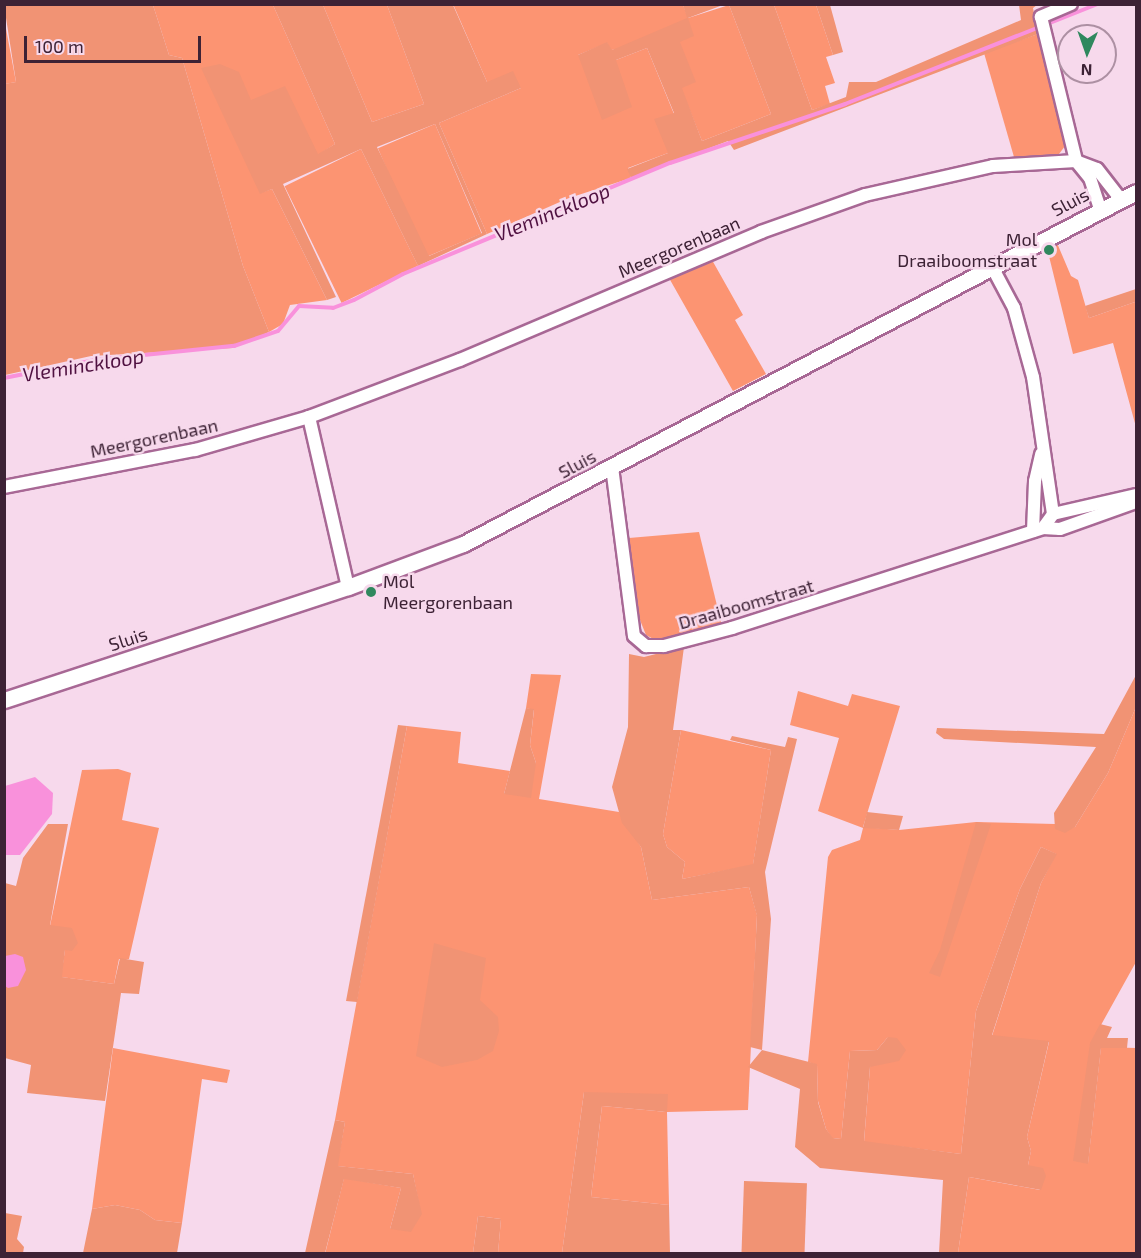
<!DOCTYPE html>
<style>
body{margin:0}
#map{position:relative;width:1141px;height:1258px;overflow:hidden;background:#f7d9ec;font-family:"Exo 2",sans-serif}
div>[style]{position:absolute}
[style*='--x']{left:calc(var(--x)*1px);top:calc(var(--y)*1px);width:calc(var(--w)*1px);rotate:calc(var(--a)*1deg)}
.green>*{inset:0;background:#fc9472;transform-origin:0 0}
.forest>*{inset:0;background:#f19374;transform-origin:0 0}
.water>*{inset:0;background:#f991db}
.stream>*{height:4px;margin:-2px;padding:0 2px;transform-origin:2px;border-radius:2px;background:#f991db}
.roads{filter:drop-shadow(2px 0 #a86895) drop-shadow(-2px 0 #a86895) drop-shadow(0 2px #a86895) drop-shadow(0 -2px #a86895)}
.minor>*{height:12px;margin:-6px;padding:0 6px;transform-origin:6px;border-radius:6px;background:#fff}
.tertiary>*{height:15px;margin:-7.5px;padding:0 7.5px;transform-origin:7.5px;border-radius:7.5px;background:#fff}
.dots>*{width:16px;height:16px;translate:-50% -50%;box-sizing:border-box;border:3px solid #f7d9ec;border-radius:50%}
span{translate:-50% -50%;white-space:nowrap;text-align:center;line-height:1.15;-webkit-text-stroke:5px #f7d9ec;paint-order:stroke}
.street-label{font-size:18px;color:#3d2235}
.poi-label{font-size:18px;color:#3d2235}
.right{translate:-100% -50%;text-align:right}
.left{translate:0 -50%;text-align:left}
.water-label{font-size:20px;color:#501141;font-style:italic}
.frame{position:absolute;inset:0;border:6px solid #3d2235;pointer-events:none}
.north{position:absolute;left:1057px;top:24px;width:60px;height:60px;box-sizing:border-box;background:#f7d9ec;border:2px solid #ad90a3;border-radius:50%;rotate:182deg;font-size:16px;font-weight:700;line-height:24px;text-align:center;color:#3d2235}
.north::after{content:'';display:block;margin:auto;width:21px;height:27px;background:#2f885e;clip-path:polygon(50% 0,100% 100%,50% 72%,0 100%)}
.scale{position:absolute;left:24px;top:36px;width:177px;height:27px;box-sizing:border-box;border:3px solid #3d2235;border-top:0;padding-left:8px;font-size:18px;line-height:21px;white-space:nowrap;color:#3d2235;-webkit-text-stroke:4px #f7d9ec;paint-order:stroke}
</style>
<div id="map">
<div class="green">
<div style="clip-path:polygon(453px 4px,683px 5px,688px 18px,729px 5px,771px 114px,702px 141px,681px 88px,680px 42px,611px 50px,607px 43px,578px 55px,616px 60px,647px 48px,674px 114px,668px 153px,628px 168px,631px 178px,569px 198px,487px 234px,439px 123px,521px 88px,487px 82px)"></div>
<div style="clip-path:polygon(153px 5px,273px 5px,335px 144px,260px 193px,272px 189px,327px 300px,290px 305px,283px 324px,269px 332px,243px 266px,182px 58px,169px 55px)"></div>
<div style="clip-path:polygon(323px 5px,387px 5px,424px 104px,372px 122px)"></div>
<div style="clip-path:polygon(774px 5px,816px 5px,833px 55px,826px 57px,835px 83px,825px 86px,830px 104px,812px 110px)"></div>
<div style="clip-path:polygon(4px 18px,16px 82px,5px 84px,4px 84px)"></div>
<div style="clip-path:polygon(1038px 34px,1068px 142px,1059px 154px,1014px 157px,984px 53px)"></div>
<div style="left:435px;top:124px;width:119px;height:62px;rotate:67deg"></div>
<div style="left:361px;top:149px;width:130px;height:85px;rotate:64deg"></div>
<div style="clip-path:polygon(1057px 243px,1071px 276px,1078px 280px,1089px 318px,1135px 302px,1136px 427px,1113px 343px,1073px 354px,1047px 248px)"></div>
<div style="clip-path:polygon(712px 260px,743px 315px,735px 320px,766px 374px,733px 391px,669px 278px)"></div>
<div style="clip-path:polygon(699px 532px,722px 626px,657px 641px,646px 635px,640px 620px,629px 538px)"></div>
<div style="clip-path:polygon(531px 674px,561px 675px,539px 799px,619px 812px,641px 847px,652px 900px,749px 887px,757px 915px,748px 1110px,667px 1112px,669px 1205px,591px 1197px,602px 1106px,667px 1112px,584px 1092px,562px 1253px,498px 1253px,501px 1219px,478px 1216px,473px 1253px,325px 1254px,344px 1178px,401px 1188px,390px 1229px,421px 1214px,413px 1174px,337px 1166px,345px 1122px,335px 1120px,407px 726px,461px 732px,458px 763px,510px 771px,504px 794px,536px 763px,530px 745px,534px 710px,526px 708px)"></div>
<div style="clip-path:polygon(798px 691px,848px 706px,852px 694px,900px 706px,863px 827px,899px 830px,976px 822px,1055px 824px,1056px 829px,1075px 827px,1108px 773px,1136px 707px,1136px 962px,1091px 1043px,1088px 1163px,1101px 1047px,1136px 1048px,1136px 1253px,958px 1253px,969px 1177px,1040px 1190px,1028px 1165px,1031px 1151px,1027px 1137px,1049px 1042px,992px 1036px,1041px 883px,1056px 854px,1041px 847px,1020px 889px,976px 1011px,961px 1154px,864px 1142px,870px 1067px,888px 1037px,877px 1050px,850px 1051px,841px 1139px,832px 1138px,826px 1129px,818px 1101px,817px 1065px,808px 1062px,828px 857px,832px 850px,860px 840px,863px 828px,818px 811px,839px 738px,790px 725px)"></div>
<div style="clip-path:polygon(681px 730px,771px 750px,753px 865px,682px 879px,685px 862px,667px 847px,663px 834px)"></div>
<div style="clip-path:polygon(118px 769px,131px 773px,122px 820px,159px 828px,129px 959px,119px 959px,114px 984px,61px 977px,65px 950px,50px 926px,82px 770px)"></div>
<div style="clip-path:polygon(113px 1048px,230px 1070px,227px 1083px,202px 1079px,182px 1223px,155px 1220px,140px 1210px,115px 1205px,92px 1209px)"></div>
</div>
<div class="forest">
<div style="clip-path:polygon(4px 5px,153px 5px,169px 55px,182px 58px,243px 266px,269px 332px,233px 348px,91px 356px,5px 375px,4px 84px,16px 82px)"></div>
<div style="clip-path:polygon(evenodd,273px 5px,323px 5px,372px 122px,424px 104px,387px 5px,453px 5px,487px 82px,513px 71px,521px 88px,439px 123px,487px 234px,418px 266px,361px 149px,283px 184px,336px 297px,327px 300px,272px 189px,260px 194px,201px 68px,220px 64px,239px 72px,251px 100px,285px 86px,318px 154px,335px 144px,273px 5px,435px 124px,482px 233px,429px 256px,377px 147px,435px 124px)"></div>
<div style="clip-path:polygon(683px 5px,723px 5px,688px 18px,694px 36px,680px 42px,696px 82px,682px 88px,702px 141px,771px 114px,729px 5px,774px 5px,812px 110px,846px 97px,849px 82px,876px 82px,1021px 20px,1019px 5px,1037px 5px,1033px 8px,1038px 34px,734px 150px,728px 141px,631px 178px,627px 169px,668px 153px,654px 119px,674px 113px,647px 48px,616px 60px,632px 107px,602px 120px,578px 55px,607px 42px,612px 50px,687px 18px)"></div>
<div style="clip-path:polygon(816px 5px,830px 5px,843px 52px,833px 55px)"></div>
<div style="clip-path:polygon(1136px 289px,1136px 308px,1135px 302px,1089px 318px,1085px 306px)"></div>
<div style="clip-path:polygon(684px 647px,673px 730px,681px 730px,663px 834px,667px 847px,685px 862px,682px 879px,753px 864px,771px 750px,730px 740px,732px 736px,785px 747px,788px 737px,797px 739px,765px 872px,771px 919px,762px 1050px,817px 1064px,818px 1102px,826px 1129px,833px 1138px,841px 1139px,850px 1051px,877px 1050px,888px 1037px,897px 1038px,906px 1050px,899px 1061px,870px 1067px,864px 1141px,961px 1154px,976px 1011px,1020px 889px,1041px 847px,1057px 854px,1041px 883px,992px 1035px,1049px 1041px,1027px 1137px,1031px 1151px,1028px 1165px,1043px 1168px,1046px 1176px,1041px 1190px,969px 1177px,958px 1253px,939px 1253px,943px 1180px,820px 1168px,795px 1147px,800px 1089px,748px 1067px,762px 1050px,750px 1047px,757px 916px,749px 887px,652px 900px,641px 847px,622px 823px,612px 787px,628px 727px,629px 654px,644px 657px)"></div>
<div style="clip-path:polygon(1136px 675px,1136px 707px,1108px 773px,1075px 827px,1065px 833px,1055px 829px,1054px 813px,1096px 747px,944px 739px,936px 733px,937px 728px,1104px 734px)"></div>
<div style="clip-path:polygon(526px 708px,534px 709px,530px 745px,536px 763px,531px 798px,504px 794px)"></div>
<div style="clip-path:polygon(398px 725px,407px 726px,357px 1002px,346px 1001px)"></div>
<div style="clip-path:polygon(867px 812px,903px 816px,899px 830px,863px 828px)"></div>
<div style="clip-path:polygon(976px 822px,991px 824px,940px 977px,929px 973px,940px 950px)"></div>
<div style="clip-path:polygon(48px 824px,68px 824px,50px 925px,72px 928px,78px 943px,72px 951px,65px 950px,62px 977px,114px 984px,120px 958px,144px 962px,139px 994px,121px 993px,105px 1101px,27px 1093px,31px 1065px,5px 1058px,5px 883px,16px 886px,23px 858px)"></div>
<div style="clip-path:polygon(434px 943px,486px 958px,480px 1000px,498px 1017px,499px 1031px,493px 1051px,477px 1060px,442px 1067px,416px 1056px)"></div>
<div style="clip-path:polygon(1100px 1024px,1112px 1027px,1107px 1038px,1128px 1038px,1127px 1048px,1101px 1048px,1088px 1164px,1073px 1161px,1090px 1043px)"></div>
<div style="clip-path:polygon(584px 1092px,668px 1094px,667px 1112px,602px 1106px,591px 1197px,669px 1205px,670px 1253px,562px 1253px)"></div>
<div style="clip-path:polygon(335px 1120px,345px 1122px,338px 1166px,413px 1174px,422px 1214px,411px 1232px,390px 1229px,401px 1188px,344px 1179px,325px 1253px,305px 1253px)"></div>
<div style="left:744px;top:1181px;width:63px;height:72px;rotate:2deg"></div>
<div style="clip-path:polygon(115px 1205px,140px 1210px,155px 1220px,182px 1223px,177px 1253px,83px 1253px,92px 1209px)"></div>
<div style="clip-path:polygon(5px 1213px,22px 1216px,17px 1239px,24px 1247px,23px 1253px,5px 1253px)"></div>
<div style="clip-path:polygon(478px 1216px,501px 1219px,498px 1253px,473px 1253px)"></div>
</div>
<div class="water">
<div style="clip-path:polygon(35px 777px,53px 793px,52px 814px,20px 855px,5px 855px,5px 786px)"></div>
<div style="clip-path:polygon(15px 954px,23px 957px,26px 970px,18px 986px,8px 988px,5px 986px,5px 956px)"></div>
</div>
<div class="stream">
<div style="--x:4;--y:378;--w:93;--a:-11.2"></div>
<div style="--x:95;--y:360;--w:140;--a:-5.8"></div>
<div style="--x:234;--y:346;--w:46;--a:-18.8"></div>
<div style="--x:278;--y:331;--w:33;--a:-50"></div>
<div style="--x:299;--y:306;--w:34;--a:3"></div>
<div style="--x:333;--y:308;--w:22;--a:-21"></div>
<div style="--x:354;--y:300;--w:55;--a:-28"></div>
<div style="--x:403;--y:274;--w:289;--a:-22.6"></div>
<div style="--x:670;--y:163;--w:185;--a:-18.6"></div>
<div style="--x:845;--y:104;--w:271;--a:-21.6"></div>
</div>
<div class="roads">
<div class="minor">
<div style="--x:1071;--y:4;--w:33;--a:157"></div>
<div style="--x:1041;--y:17;--w:148;--a:76.3"></div>
<div style="--x:1076;--y:161;--w:22;--a:51"></div>
<div style="--x:1090;--y:178;--w:32;--a:72"></div>
<div style="--x:309;--y:417;--w:174;--a:77.1"></div>
<div style="--x:612;--y:467;--w:170;--a:82.6"></div>
<div style="--x:634;--y:636;--w:16;--a:40"></div>
<div style="--x:646;--y:646;--w:18;--a:0"></div>
<div style="--x:664;--y:646;--w:70;--a:-14.8"></div>
<div style="--x:732;--y:628;--w:327;--a:-17.8"></div>
<div style="--x:1043;--y:528;--w:17;--a:-54"></div>
<div style="--x:1053;--y:514;--w:138;--a:-98.3"></div>
<div style="--x:1033;--y:377;--w:72;--a:-105.4"></div>
<div style="--x:1014;--y:308;--w:49;--a:-118.1"></div>
<div style="--x:4;--y:487;--w:195;--a:-11"></div>
<div style="--x:195;--y:450;--w:119;--a:-16.1"></div>
<div style="--x:309;--y:417;--w:161;--a:-20.7"></div>
<div style="--x:460;--y:360;--w:327;--a:-23"></div>
<div style="--x:761;--y:232;--w:110;--a:-19.6"></div>
<div style="--x:865;--y:195;--w:131;--a:-12.8"></div>
<div style="--x:993;--y:166;--w:83;--a:-3.4"></div>
<div style="--x:1076;--y:161;--w:22;--a:21"></div>
<div style="--x:1097;--y:169;--w:37;--a:52"></div>
<div style="--x:1053;--y:514;--w:85;--a:-12.9"></div>
<div style="--x:1043;--y:528;--w:17;--a:3"></div>
<div style="--x:1060;--y:529;--w:81;--a:-19.6"></div>
<div style="--x:1033;--y:531;--w:50;--a:-87.7"></div>
<div style="--x:1035;--y:481;--w:28;--a:-77"></div>
</div>
<div class="tertiary">
<div style="--x:4;--y:700;--w:362;--a:-18.2"></div>
<div style="--x:348;--y:587;--w:123;--a:-20.5"></div>
<div style="--x:463;--y:544;--w:759;--a:-27.61"></div>
</div>
</div>
<div class="dots">
<div style="left:1049px;top:250px;background:#2f885e"></div>
<div style="left:371px;top:592px;background:#2f885e"></div>
</div>
<div class="street-label">
<span style="left:1070px;top:202px;rotate:-28deg">Sluis</span>
<span style="left:679px;top:247px;rotate:-23deg">Meergorenbaan</span>
<span style="left:154px;top:438px;rotate:-12deg">Meergorenbaan</span>
<span style="left:577px;top:464px;rotate:-28deg">Sluis</span>
<span style="left:746px;top:604px;rotate:-16deg">Draaiboomstraat</span>
<span style="left:128px;top:639px;rotate:-18deg">Sluis</span>
</div>
<div class="poi-label">
<span class="right" style="left:1037px;top:250px">Mol<br>Draaiboomstraat</span>
<span class="left" style="left:383px;top:592px">Mol<br>Meergorenbaan</span>
</div>
<div class="water-label">
<span style="left:552px;top:212px;rotate:-22deg">Vleminckloop</span>
<span style="left:83px;top:365px;rotate:-9deg">Vleminckloop</span>
</div>
<div class="frame"></div>
<div class="north">N</div>
<div class="scale">100 m</div>
</div>
